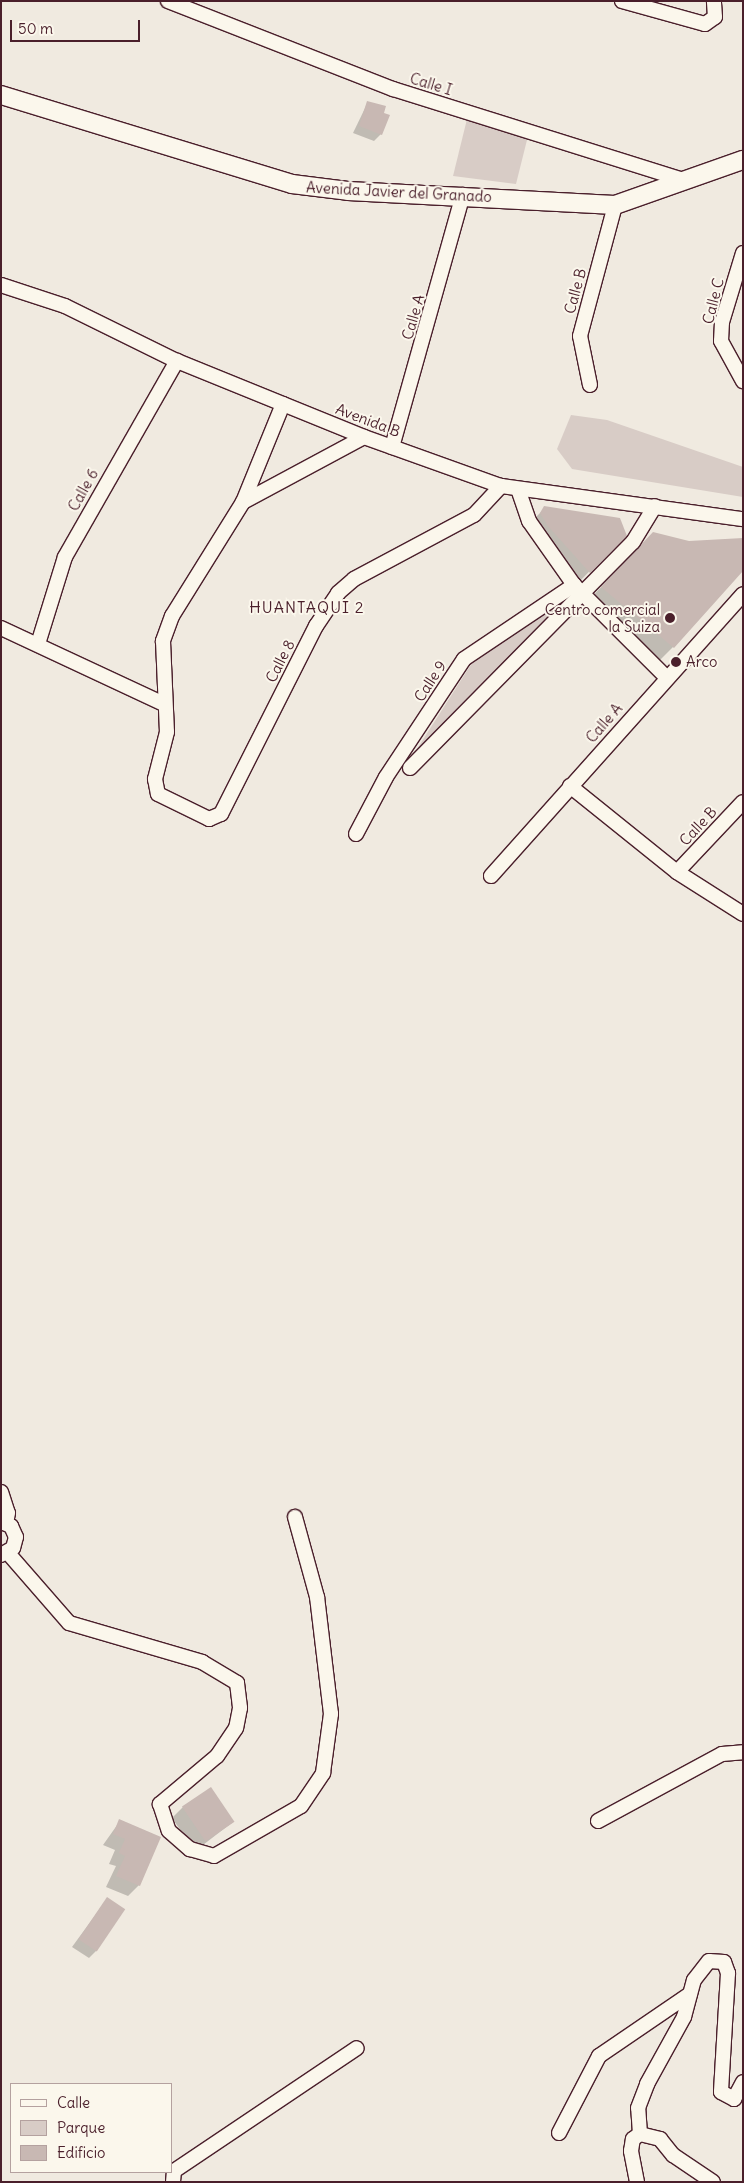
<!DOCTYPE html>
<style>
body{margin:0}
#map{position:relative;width:744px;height:2183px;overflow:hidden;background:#f0eae0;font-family:Delius,sans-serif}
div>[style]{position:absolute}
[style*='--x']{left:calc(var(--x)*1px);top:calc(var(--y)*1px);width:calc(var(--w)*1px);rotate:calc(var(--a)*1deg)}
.green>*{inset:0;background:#d8ccc6}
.shadow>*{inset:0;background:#0003}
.building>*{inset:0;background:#c8b8b3;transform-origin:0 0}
.roads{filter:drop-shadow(1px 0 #4a1f2b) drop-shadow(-1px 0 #4a1f2b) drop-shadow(0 1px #4a1f2b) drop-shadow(0 -1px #4a1f2b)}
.minor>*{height:14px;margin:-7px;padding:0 7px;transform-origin:7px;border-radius:7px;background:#fbf7ec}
.tertiary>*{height:18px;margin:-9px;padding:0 9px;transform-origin:9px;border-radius:9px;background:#fbf7ec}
.dots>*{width:14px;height:14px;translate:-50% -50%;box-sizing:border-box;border:2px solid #fbf7ec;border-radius:50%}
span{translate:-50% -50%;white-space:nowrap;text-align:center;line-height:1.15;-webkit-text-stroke:4px #fbf7ec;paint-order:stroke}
.street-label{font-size:15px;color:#4a1f2b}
.poi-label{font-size:15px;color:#4a1f2b}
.right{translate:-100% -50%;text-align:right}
.left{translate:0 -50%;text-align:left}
.neighbourhood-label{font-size:16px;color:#4a1f2b;letter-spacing:1px}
.frame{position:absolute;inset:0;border:2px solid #4a1f2b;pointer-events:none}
.legend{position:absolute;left:10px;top:2083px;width:162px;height:90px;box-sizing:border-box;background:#fbf7ec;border:1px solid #b4a19f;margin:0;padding:6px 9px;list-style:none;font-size:15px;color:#4a1f2b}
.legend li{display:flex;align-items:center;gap:10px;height:25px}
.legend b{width:25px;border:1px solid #b4a19f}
.scale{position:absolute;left:10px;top:20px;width:130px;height:22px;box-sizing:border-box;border:2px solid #4a1f2b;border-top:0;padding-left:6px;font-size:15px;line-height:18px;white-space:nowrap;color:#4a1f2b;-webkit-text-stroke:4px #fbf7ec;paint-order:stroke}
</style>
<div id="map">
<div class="green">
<div style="clip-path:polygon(468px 115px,529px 132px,516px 184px,453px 176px)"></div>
<div style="clip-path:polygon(571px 415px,607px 420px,743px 467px,743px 497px,572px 469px,557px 449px)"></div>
<div style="clip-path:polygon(568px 598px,408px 763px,472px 663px)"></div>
</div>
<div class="shadow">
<div style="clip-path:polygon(368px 102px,382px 113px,381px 134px,374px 141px,353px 133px)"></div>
<div style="clip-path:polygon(545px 508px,625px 535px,578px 583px,534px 519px)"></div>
<div style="clip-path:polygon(689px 542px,673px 647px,659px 661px,588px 601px,639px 547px)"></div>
<div style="clip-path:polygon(183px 1807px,233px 1822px,195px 1851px,172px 1818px)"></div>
<div style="clip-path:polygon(120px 1821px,139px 1885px,128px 1896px,106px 1887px,116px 1866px,109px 1864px,115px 1850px,103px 1845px)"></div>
<div style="clip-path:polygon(107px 1899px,96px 1951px,89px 1958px,72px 1947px)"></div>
</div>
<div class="building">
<div style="clip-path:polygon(367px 101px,386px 106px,384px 113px,390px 115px,382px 135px,359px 126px)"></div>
<div style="clip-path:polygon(544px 506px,620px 518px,627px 536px,590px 573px,548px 526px,540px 513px)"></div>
<div style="clip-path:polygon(653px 532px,689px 541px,743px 538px,743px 571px,674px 648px,601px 587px)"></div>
<div style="left:211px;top:1787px;width:42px;height:35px;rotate:56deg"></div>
<div style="clip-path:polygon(119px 1819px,161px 1837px,140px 1886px,116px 1876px,125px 1856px,119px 1853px,125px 1839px,113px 1834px)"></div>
<div style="left:107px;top:1897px;width:22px;height:51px;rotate:34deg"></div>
</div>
<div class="roads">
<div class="minor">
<div style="--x:168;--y:1;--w:242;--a:21.4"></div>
<div style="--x:393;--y:89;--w:307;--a:17.4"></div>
<div style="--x:622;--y:1;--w:86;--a:15.5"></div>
<div style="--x:705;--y:24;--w:12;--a:-35"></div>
<div style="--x:715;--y:17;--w:16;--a:-94"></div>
<div style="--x:743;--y:253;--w:72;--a:106.9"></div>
<div style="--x:722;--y:322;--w:19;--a:93"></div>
<div style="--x:721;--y:341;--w:46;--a:61.2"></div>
<div style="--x:1;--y:285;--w:67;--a:18.2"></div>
<div style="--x:65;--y:306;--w:125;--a:26.2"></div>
<div style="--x:177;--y:361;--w:202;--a:22.1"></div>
<div style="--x:364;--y:437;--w:145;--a:19.7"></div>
<div style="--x:501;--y:486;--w:244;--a:7.8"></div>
<div style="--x:590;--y:385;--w:50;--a:-101.5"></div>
<div style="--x:580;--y:336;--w:136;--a:-75"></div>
<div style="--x:283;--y:404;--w:106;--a:112.2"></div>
<div style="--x:243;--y:502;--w:134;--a:121.9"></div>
<div style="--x:172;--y:616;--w:27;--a:110"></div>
<div style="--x:163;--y:641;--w:91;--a:87.5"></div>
<div style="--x:167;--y:732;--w:49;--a:104.3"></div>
<div style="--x:155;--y:779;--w:15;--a:79"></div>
<div style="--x:158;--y:794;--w:57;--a:26.1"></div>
<div style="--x:209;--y:819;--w:13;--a:-23"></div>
<div style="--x:221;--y:814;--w:211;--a:-63.2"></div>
<div style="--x:316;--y:626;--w:40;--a:-56"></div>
<div style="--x:338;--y:593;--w:21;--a:-41"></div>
<div style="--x:354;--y:579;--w:136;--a:-28.1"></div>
<div style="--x:474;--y:515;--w:40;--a:-47"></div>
<div style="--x:392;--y:447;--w:262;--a:-74.3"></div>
<div style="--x:518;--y:489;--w:34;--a:71"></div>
<div style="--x:529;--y:521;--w:78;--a:54.9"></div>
<div style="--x:574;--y:585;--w:130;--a:45"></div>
<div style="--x:243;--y:502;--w:137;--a:-28.2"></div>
<div style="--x:1;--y:628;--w:180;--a:25"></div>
<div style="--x:38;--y:644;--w:91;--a:-72.8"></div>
<div style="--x:65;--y:557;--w:226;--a:-60.3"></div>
<div style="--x:410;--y:768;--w:317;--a:-45.4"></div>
<div style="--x:633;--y:542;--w:42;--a:-58.6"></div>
<div style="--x:570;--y:786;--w:137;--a:38.8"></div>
<div style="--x:677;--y:872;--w:78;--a:32.5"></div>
<div style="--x:356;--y:834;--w:64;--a:-62.2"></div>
<div style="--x:386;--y:777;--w:141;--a:-56.5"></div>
<div style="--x:464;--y:659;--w:133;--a:-33.9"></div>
<div style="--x:677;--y:872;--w:96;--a:-46.7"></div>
<div style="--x:491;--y:876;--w:378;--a:-48.2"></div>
<div style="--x:1;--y:1492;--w:22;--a:72"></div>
<div style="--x:8;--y:1513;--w:10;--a:101"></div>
<div style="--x:1;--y:1522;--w:11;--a:22"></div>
<div style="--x:11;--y:1526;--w:12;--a:66"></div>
<div style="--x:16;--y:1537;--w:11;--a:105"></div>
<div style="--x:13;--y:1548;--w:14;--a:150"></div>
<div style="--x:8;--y:1553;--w:93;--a:48.9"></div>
<div style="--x:69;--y:1623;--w:139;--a:16.3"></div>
<div style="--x:202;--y:1662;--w:41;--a:31"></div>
<div style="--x:237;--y:1683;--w:25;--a:83"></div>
<div style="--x:240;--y:1708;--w:20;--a:101"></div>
<div style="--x:236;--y:1728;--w:34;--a:124"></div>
<div style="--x:217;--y:1756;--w:75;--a:139.9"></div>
<div style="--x:160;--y:1804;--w:28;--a:72"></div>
<div style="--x:169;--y:1831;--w:28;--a:41"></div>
<div style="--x:190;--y:1849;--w:25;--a:16"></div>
<div style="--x:214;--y:1856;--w:100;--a:-29.9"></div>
<div style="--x:301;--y:1806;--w:40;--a:-56"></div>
<div style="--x:323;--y:1773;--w:60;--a:-82.3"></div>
<div style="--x:331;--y:1714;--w:118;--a:-96.8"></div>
<div style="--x:317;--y:1597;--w:83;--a:-105.4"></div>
<div style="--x:598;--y:1821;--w:141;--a:-28.4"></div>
<div style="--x:722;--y:1754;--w:21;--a:-5"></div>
<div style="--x:559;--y:2133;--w:87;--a:-62.5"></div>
<div style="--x:599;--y:2056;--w:110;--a:-34.3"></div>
<div style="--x:640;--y:2134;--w:26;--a:-94"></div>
<div style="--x:638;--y:2108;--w:26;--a:-69"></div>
<div style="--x:647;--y:2084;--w:77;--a:-61.1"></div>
<div style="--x:684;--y:2017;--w:38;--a:-75"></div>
<div style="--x:694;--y:1980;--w:24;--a:-52"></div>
<div style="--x:709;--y:1961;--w:15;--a:4"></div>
<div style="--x:724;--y:1962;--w:12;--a:70"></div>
<div style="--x:728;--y:1973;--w:119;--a:93.4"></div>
<div style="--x:721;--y:2092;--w:15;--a:28"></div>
<div style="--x:734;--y:2099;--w:19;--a:-62"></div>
<div style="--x:173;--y:2182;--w:11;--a:-85"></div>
<div style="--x:174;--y:2171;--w:220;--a:-33.9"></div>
<div style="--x:637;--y:2182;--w:32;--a:-101"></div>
<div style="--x:631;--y:2151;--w:12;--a:-81"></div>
<div style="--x:633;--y:2139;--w:9;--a:-36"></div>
<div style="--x:640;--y:2134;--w:21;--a:14"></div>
<div style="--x:660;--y:2139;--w:21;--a:51"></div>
<div style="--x:673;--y:2155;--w:48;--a:34"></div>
</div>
<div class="tertiary">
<div style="--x:1;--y:95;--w:304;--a:17"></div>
<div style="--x:292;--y:184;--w:56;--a:7.1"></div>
<div style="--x:348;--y:191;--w:267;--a:3"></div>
<div style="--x:615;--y:205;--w:136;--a:-19.4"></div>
</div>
</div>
<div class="dots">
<div style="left:670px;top:618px;background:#4a1f2b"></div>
<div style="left:676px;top:662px;background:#4a1f2b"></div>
</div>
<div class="street-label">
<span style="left:431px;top:84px;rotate:17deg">Calle I</span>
<span style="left:399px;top:192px;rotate:3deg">Avenida Javier del Granado</span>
<span style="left:575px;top:291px;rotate:-75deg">Calle B</span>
<span style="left:713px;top:301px;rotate:-76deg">Calle C</span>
<span style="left:413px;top:317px;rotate:-74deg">Calle A</span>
<span style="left:368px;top:420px;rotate:21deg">Avenida B</span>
<span style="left:83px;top:490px;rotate:-61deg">Calle 6</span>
<span style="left:280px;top:661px;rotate:-63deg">Calle 8</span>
<span style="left:430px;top:681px;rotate:-57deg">Calle 9</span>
<span style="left:604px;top:723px;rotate:-49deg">Calle A</span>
<span style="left:698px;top:826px;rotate:-47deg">Calle B</span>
</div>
<div class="poi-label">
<span class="right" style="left:660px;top:618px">Centro comercial<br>la Suiza</span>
<span class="left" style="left:686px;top:662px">Arco</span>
</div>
<div class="neighbourhood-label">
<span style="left:307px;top:607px">HUANTAQUI 2</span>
</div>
<div class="frame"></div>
<ul class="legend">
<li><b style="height:6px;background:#fbf7ec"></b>Calle</li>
<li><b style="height:14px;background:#d8ccc6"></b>Parque</li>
<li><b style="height:14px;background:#c8b8b3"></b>Edificio</li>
</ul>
<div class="scale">50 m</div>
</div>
